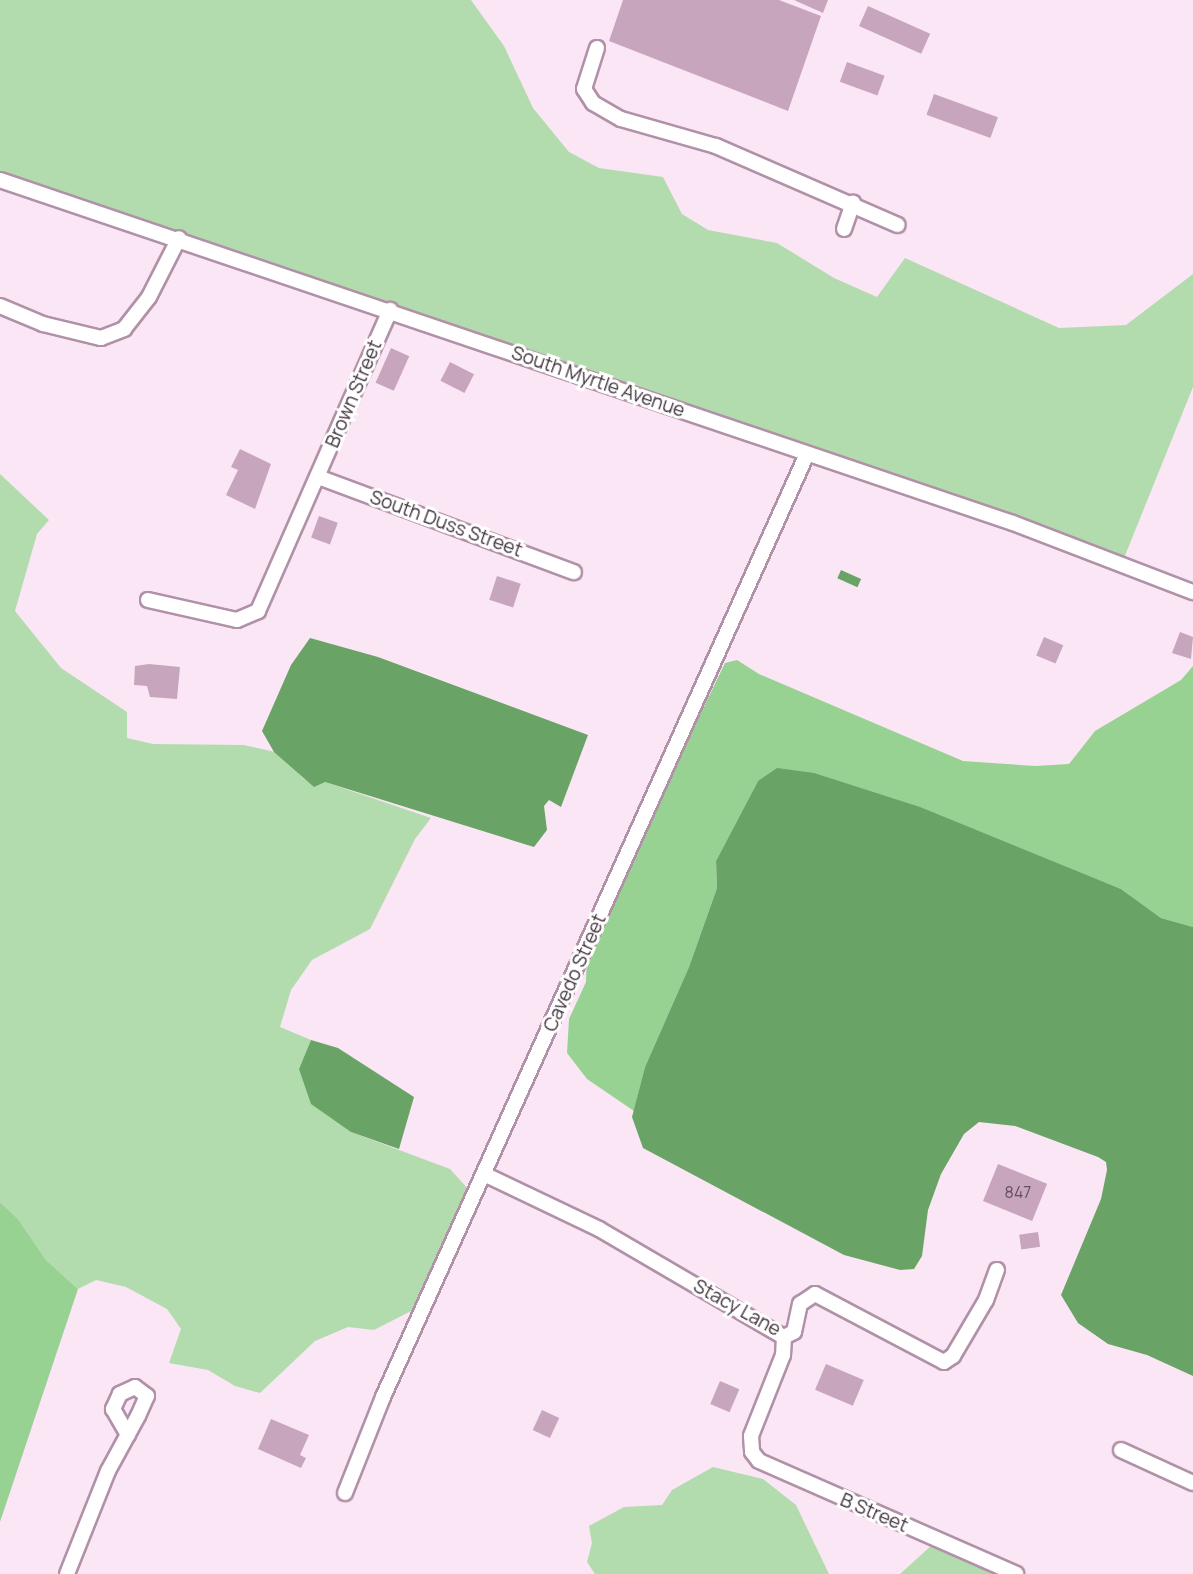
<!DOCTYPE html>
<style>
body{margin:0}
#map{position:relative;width:1193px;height:1574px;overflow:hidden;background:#fbe6f5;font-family:Manrope,sans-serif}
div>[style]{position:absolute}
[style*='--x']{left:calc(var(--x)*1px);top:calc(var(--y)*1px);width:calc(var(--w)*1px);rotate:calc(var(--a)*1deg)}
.green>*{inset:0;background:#b2dcae}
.forest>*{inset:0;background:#97d293}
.water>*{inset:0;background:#6aa366;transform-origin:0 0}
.building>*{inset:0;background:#c7a6bd;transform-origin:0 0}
.roads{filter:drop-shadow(2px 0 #b191a7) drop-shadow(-2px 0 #b191a7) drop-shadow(0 2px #b191a7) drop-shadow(0 -2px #b191a7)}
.minor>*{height:14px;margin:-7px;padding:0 7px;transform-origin:7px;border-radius:7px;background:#fff}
span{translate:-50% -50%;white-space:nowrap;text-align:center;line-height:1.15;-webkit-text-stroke:6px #fff;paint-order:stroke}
.number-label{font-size:16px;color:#63515e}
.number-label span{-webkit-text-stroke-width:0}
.street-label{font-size:19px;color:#42353e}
</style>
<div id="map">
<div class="green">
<div style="clip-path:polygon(0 0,471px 0,504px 46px,533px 108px,569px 152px,599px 168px,663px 177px,682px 214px,708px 230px,777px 243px,834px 278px,877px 297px,905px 258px,1059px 328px,1126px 325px,1193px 274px,1193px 387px,1122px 563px,0 180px)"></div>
<div style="clip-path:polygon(0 474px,49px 520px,37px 534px,15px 611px,61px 668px,127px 712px,127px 738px,153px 744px,244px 745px,280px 753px,304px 779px,325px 782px,431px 818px,415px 839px,370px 929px,312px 960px,291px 990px,280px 1027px,311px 1040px,299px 1069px,351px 1132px,450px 1169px,470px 1191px,466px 1236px,437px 1286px,411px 1311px,374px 1330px,348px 1327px,315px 1341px,260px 1393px,235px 1386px,208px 1370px,169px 1363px,181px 1329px,167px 1309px,126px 1287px,96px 1280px,78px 1289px,46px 1260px,18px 1219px,0 1202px)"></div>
<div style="clip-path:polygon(713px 1467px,763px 1479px,796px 1505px,829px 1574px,595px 1574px,587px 1562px,592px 1543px,589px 1526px,624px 1507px,662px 1505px,672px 1490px)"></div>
<div style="clip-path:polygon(933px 1544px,992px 1574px,900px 1574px)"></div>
</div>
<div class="forest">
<div style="clip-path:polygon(737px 660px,759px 674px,963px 761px,1035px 766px,1069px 764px,1095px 731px,1181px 680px,1193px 666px,1193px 927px,1161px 918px,1121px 889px,1050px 861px,758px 781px,716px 861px,717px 888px,689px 967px,645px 1067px,634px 1111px,587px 1079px,567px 1053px,569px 1019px,586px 982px,587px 950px,725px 663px)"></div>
<div style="clip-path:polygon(0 1202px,18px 1219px,46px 1260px,78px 1289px,0 1522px)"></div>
</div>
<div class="water">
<div style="left:841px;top:570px;width:22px;height:9px;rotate:24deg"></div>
<div style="clip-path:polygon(310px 638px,378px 657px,588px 735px,561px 807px,549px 800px,544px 806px,547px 830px,534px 847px,325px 782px,314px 787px,274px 752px,262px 731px,291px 665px)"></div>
<div style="clip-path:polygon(777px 768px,814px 773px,920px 807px,1121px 889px,1161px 918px,1193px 927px,1193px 1376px,1147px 1355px,1108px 1344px,1078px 1323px,1061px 1295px,1101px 1199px,1107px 1170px,1106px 1162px,1098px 1157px,1015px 1126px,979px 1122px,964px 1134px,941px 1174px,928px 1210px,922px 1256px,914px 1269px,900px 1270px,844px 1255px,643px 1148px,632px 1117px,645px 1067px,689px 967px,717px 888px,716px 861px,758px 781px)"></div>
<div style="clip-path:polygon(311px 1040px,338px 1048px,414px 1097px,399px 1149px,351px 1132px,311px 1104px,299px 1069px)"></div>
</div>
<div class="building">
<div style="clip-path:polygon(623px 0,779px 0,821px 16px,788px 111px,609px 41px)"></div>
<div style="clip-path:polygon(794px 0,828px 0,823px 13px)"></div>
<div style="left:868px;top:6px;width:68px;height:22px;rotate:24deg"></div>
<div style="left:847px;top:62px;width:40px;height:21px;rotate:20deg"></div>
<div style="left:934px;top:94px;width:68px;height:22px;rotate:20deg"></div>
<div style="left:391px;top:348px;width:20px;height:38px;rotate:24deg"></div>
<div style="left:450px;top:362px;width:27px;height:21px;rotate:27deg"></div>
<div style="clip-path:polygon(240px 449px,271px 464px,255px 509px,226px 495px,238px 470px,231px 467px)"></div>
<div style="left:319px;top:516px;width:20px;height:23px;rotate:20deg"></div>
<div style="left:497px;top:576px;width:25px;height:25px;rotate:18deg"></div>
<div style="clip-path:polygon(1180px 632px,1193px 637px,1191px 659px,1172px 653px)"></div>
<div style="left:1044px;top:637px;width:21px;height:20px;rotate:23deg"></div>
<div style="clip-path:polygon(149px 664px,180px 667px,177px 699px,150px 697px,147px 686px,134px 685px,135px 666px)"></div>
<div style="left:998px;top:1164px;width:53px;height:40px;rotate:22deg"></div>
<div style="left:1038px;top:1232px;width:15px;height:19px;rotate:82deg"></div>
<div style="left:826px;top:1364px;width:41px;height:28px;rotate:23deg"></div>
<div style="left:720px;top:1381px;width:21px;height:25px;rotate:23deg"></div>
<div style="left:542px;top:1410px;width:19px;height:22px;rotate:25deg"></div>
<div style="clip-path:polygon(271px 1419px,309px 1435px,300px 1455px,306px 1458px,301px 1468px,258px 1449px)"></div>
</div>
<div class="roads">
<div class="minor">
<div style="--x:597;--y:48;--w:43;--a:107.6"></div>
<div style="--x:584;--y:89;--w:17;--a:57"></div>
<div style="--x:593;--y:103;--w:32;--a:30"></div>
<div style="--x:621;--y:119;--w:99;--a:15.9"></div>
<div style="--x:716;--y:146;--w:198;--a:23.5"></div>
<div style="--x:0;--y:180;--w:1069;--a:18.71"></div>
<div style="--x:1013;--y:523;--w:193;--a:21"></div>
<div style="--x:844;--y:229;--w:28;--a:-71"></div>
<div style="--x:0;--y:306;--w:47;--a:22.7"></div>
<div style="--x:43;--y:324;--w:60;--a:13.6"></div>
<div style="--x:101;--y:338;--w:25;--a:-21"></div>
<div style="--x:124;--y:329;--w:41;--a:-52"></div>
<div style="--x:149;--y:297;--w:66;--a:-63"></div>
<div style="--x:318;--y:477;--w:273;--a:20.4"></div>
<div style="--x:148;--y:600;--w:91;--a:12.7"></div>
<div style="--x:237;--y:620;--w:23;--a:-23"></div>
<div style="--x:258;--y:611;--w:329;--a:-66.3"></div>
<div style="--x:486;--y:1175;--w:125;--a:25.5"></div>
<div style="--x:599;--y:1229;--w:214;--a:30.3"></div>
<div style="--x:784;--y:1337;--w:11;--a:-27"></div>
<div style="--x:794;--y:1332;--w:29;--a:-78"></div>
<div style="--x:800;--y:1304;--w:18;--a:-34"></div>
<div style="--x:815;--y:1294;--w:146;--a:27.8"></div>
<div style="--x:944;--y:1362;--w:11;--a:-34"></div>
<div style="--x:953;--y:1356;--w:65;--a:-59.5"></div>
<div style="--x:986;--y:1300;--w:32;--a:-70"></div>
<div style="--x:784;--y:1337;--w:18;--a:93"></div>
<div style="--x:783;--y:1355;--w:87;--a:111.6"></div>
<div style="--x:751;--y:1436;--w:16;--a:86"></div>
<div style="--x:752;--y:1452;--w:11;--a:52"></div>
<div style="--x:759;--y:1461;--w:281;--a:23.7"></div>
<div style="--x:1121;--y:1450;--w:79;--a:24.6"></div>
<div style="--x:345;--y:1493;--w:103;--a:-68.4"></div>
<div style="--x:383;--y:1397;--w:1034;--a:-65.79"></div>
<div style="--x:67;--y:1574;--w:111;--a:-68.3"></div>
<div style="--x:108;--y:1471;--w:63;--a:-61.4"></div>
<div style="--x:138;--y:1416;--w:22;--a:-66"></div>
<div style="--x:147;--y:1396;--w:15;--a:-143"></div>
<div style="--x:135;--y:1387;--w:17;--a:155"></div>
<div style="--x:120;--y:1394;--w:17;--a:115"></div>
<div style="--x:113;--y:1409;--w:30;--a:60"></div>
</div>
</div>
<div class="number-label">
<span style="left:1018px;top:1192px">847</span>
</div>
<div class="street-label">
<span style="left:598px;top:382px;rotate:19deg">South Myrtle Avenue</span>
<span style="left:354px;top:394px;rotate:-67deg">Brown Street</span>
<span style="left:446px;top:524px;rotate:20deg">South Duss Street</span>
<span style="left:575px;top:973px;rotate:-66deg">Cavedo Street</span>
<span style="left:737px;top:1308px;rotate:29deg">Stacy Lane</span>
<span style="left:874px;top:1513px;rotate:23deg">B Street</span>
</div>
</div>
